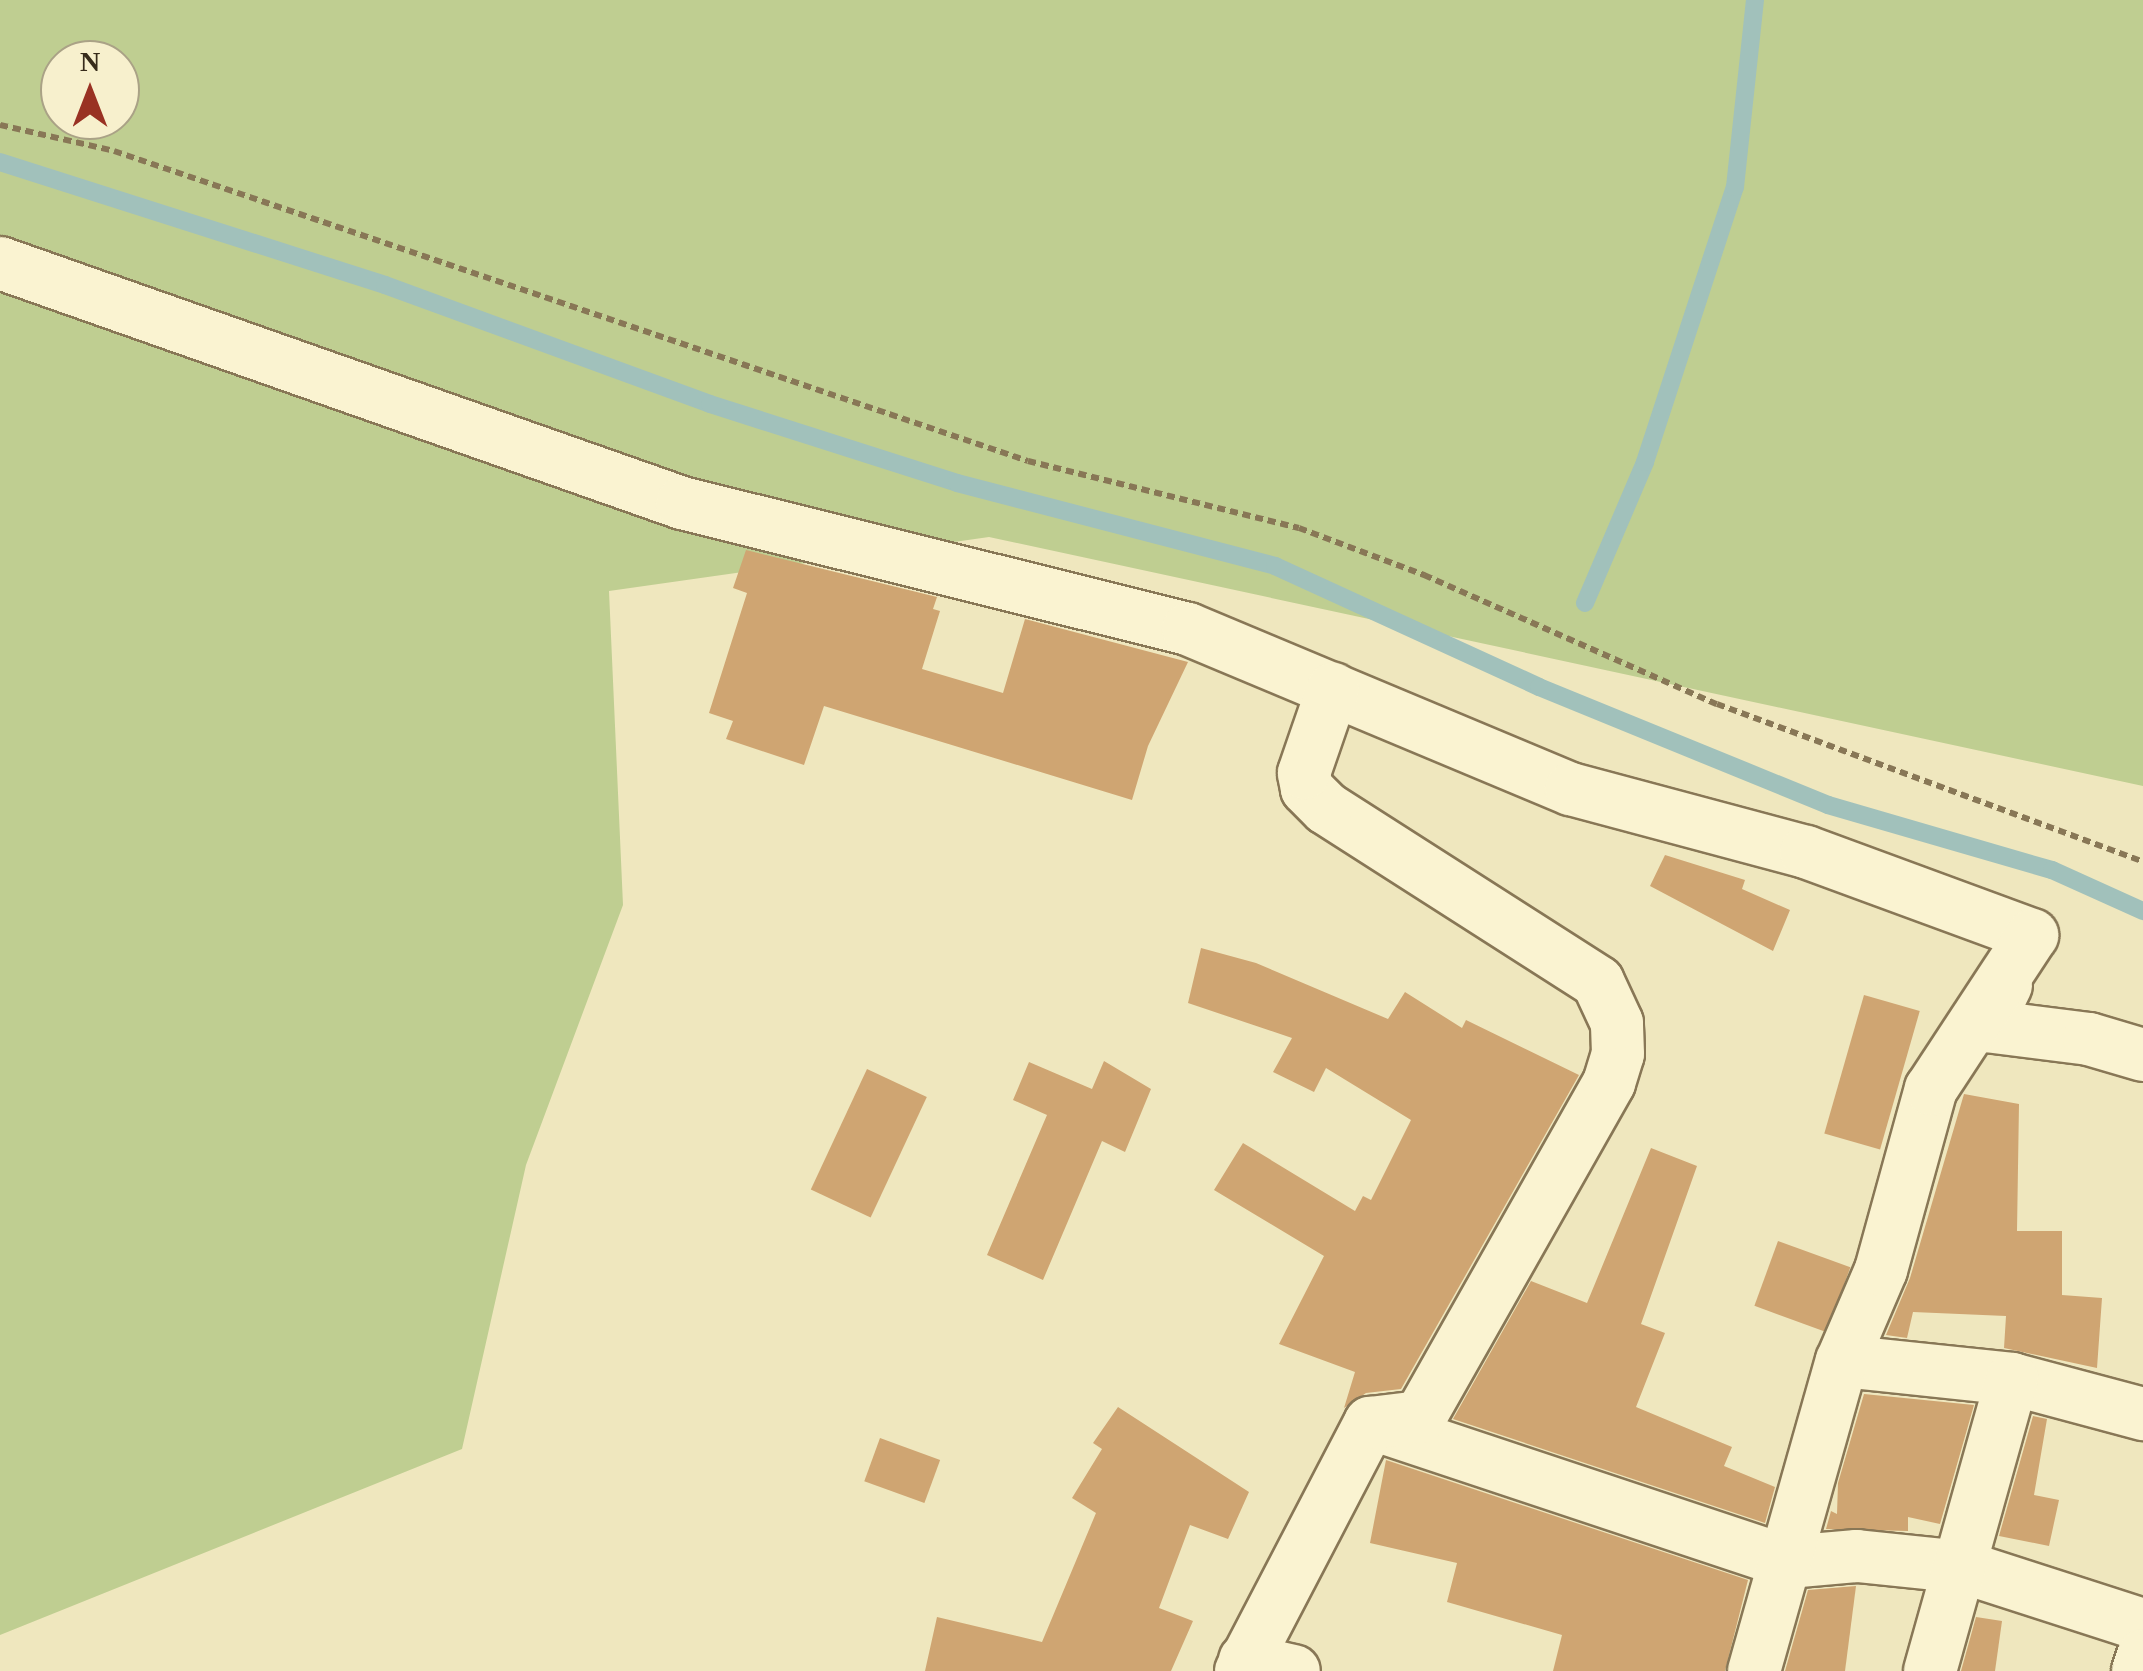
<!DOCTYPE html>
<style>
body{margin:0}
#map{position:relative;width:2143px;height:1671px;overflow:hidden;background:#efe7be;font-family:Georgia,serif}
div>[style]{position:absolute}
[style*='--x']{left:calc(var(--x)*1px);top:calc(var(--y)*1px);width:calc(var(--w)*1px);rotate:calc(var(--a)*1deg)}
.green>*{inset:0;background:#bfce91}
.stream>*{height:18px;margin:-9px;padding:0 9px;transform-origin:9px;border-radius:9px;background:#a1c1bb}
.building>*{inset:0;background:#cfa572;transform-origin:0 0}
.path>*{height:6px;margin-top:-3px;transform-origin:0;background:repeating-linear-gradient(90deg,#887756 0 8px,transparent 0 13px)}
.roads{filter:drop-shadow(2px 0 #887756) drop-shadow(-2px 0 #887756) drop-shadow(0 2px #887756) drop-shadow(0 -2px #887756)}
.minor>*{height:52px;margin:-26px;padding:0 26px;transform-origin:26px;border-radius:26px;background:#faf3d1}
span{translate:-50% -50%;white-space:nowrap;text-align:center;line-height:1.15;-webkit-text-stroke:9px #f7f0cd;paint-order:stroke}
.north{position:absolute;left:40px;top:40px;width:100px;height:100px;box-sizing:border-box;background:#f7f0cd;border:2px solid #aaa286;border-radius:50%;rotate:0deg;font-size:28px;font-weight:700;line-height:40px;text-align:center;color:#372c1b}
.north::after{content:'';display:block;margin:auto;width:35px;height:45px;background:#993223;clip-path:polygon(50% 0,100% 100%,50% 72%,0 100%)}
</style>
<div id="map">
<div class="green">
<div style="clip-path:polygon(evenodd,0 0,2143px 0,2143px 786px,989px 537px,609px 591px,623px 905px,526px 1165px,462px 1449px,0 1635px,0 0,60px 60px,120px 60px,120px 120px,60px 120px,60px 60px)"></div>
</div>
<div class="stream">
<div style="--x:0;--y:162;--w:404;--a:17.7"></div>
<div style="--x:385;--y:285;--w:346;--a:20.1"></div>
<div style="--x:710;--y:404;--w:259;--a:17.7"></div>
<div style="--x:957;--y:483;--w:329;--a:14.6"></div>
<div style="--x:1275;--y:566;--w:290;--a:24.6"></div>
<div style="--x:1539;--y:687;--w:312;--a:22.2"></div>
<div style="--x:1828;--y:805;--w:233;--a:16.2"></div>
<div style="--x:2052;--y:870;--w:100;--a:24.3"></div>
<div style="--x:1585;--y:603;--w:153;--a:-66.9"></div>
<div style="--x:1645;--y:462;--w:289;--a:-71.9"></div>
<div style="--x:1735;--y:187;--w:188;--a:-83.9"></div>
</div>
<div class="building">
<div style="clip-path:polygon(746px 550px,937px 597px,933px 609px,940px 611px,922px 669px,1003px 693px,1025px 619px,1188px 662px,1148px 746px,1132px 800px,824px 706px,804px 765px,726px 739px,733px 721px,709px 713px,747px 593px,733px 588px)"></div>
<div style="clip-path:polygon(1665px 855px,1745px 880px,1742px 889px,1790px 910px,1773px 951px,1650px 886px)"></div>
<div style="clip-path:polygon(1201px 948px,1256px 963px,1388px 1019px,1405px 992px,1462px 1028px,1466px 1020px,1579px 1075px,1401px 1389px,1366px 1393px,1344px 1408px,1355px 1372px,1279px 1344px,1324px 1256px,1214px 1190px,1243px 1143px,1355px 1211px,1363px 1196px,1371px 1200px,1411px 1120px,1326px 1068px,1314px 1092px,1273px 1072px,1292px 1038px,1188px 1003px)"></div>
<div style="left:1864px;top:995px;width:58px;height:144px;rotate:16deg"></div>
<div style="clip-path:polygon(1104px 1061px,1151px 1089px,1125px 1152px,1102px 1141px,1043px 1280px,987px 1255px,1047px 1115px,1013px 1100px,1029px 1062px,1092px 1089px)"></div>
<div style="left:867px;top:1069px;width:66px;height:133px;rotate:25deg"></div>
<div style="clip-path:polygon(1964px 1094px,2019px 1104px,2017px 1231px,2062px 1231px,2062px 1295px,2102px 1298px,2097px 1368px,2004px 1348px,2006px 1316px,1913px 1312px,1907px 1338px,1886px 1335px,1910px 1278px)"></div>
<div style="clip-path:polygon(1651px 1148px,1697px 1166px,1641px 1324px,1665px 1333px,1636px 1407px,1732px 1447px,1724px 1466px,1775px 1487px,1765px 1523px,1453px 1419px,1531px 1281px,1587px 1303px)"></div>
<div style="left:1778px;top:1241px;width:77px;height:69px;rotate:20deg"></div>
<div style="clip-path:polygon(1864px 1394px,1974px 1405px,1940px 1524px,1908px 1517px,1908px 1531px,1826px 1529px,1831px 1511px,1837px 1514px,1838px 1483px)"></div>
<div style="clip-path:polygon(1118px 1407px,1249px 1492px,1228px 1539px,1190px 1525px,1159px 1608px,1193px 1621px,1171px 1671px,925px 1671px,937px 1617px,1042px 1642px,1096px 1513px,1072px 1498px,1102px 1449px,1093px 1443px)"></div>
<div style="clip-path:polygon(2033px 1416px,2047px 1419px,2034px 1495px,2059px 1500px,2049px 1546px,1999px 1536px)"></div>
<div style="left:880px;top:1438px;width:64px;height:46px;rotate:20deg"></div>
<div style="clip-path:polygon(1386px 1460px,1748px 1580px,1725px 1671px,1553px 1671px,1562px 1635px,1447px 1602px,1457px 1563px,1370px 1543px)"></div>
<div style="clip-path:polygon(1856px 1586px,1845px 1671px,1785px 1671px,1808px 1590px)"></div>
<div style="clip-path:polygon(1976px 1617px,2002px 1621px,1995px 1671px,1961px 1671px)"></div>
</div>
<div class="path">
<div style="--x:0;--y:125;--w:117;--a:12.8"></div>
<div style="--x:114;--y:151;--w:965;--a:18.74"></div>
<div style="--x:1028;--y:461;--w:279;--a:13.9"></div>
<div style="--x:1299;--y:528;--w:134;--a:20.6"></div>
<div style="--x:1424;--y:575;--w:320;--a:23.8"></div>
<div style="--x:1717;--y:704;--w:454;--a:20.3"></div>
</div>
<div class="roads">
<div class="minor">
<div style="--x:0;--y:263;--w:723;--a:19.39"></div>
<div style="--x:682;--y:503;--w:521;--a:13.98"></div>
<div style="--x:1188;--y:629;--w:415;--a:22.7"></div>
<div style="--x:1571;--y:789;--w:243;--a:15"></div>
<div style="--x:1806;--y:852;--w:241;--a:20.2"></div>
<div style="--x:2006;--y:985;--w:46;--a:116"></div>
<div style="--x:1986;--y:1026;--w:104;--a:7.2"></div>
<div style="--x:2089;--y:1039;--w:56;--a:16.5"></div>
<div style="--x:1842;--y:1361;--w:171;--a:6"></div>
<div style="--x:2012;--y:1379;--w:136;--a:15"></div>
<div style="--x:1376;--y:1425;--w:434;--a:18.4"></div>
<div style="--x:1788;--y:1562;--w:69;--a:-5"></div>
<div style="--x:1857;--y:1556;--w:107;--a:5.9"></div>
<div style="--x:1963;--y:1567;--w:189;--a:17.9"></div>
<div style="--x:1245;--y:1660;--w:50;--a:12.7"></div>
<div style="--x:1241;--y:1671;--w:280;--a:-62.5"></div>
<div style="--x:1370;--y:1423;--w:50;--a:-6.8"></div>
<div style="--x:1420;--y:1417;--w:384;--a:-60.5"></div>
<div style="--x:1609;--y:1083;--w:30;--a:-73"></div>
<div style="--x:1618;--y:1054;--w:31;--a:-92"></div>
<div style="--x:1617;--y:1023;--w:45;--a:-114.9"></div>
<div style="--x:1598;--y:982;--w:323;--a:-147.4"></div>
<div style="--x:1326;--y:808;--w:27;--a:-135"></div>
<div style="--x:1307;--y:789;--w:16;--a:-101"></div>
<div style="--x:1304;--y:773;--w:89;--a:-71"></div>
<div style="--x:1754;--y:1671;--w:322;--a:-74.2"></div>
<div style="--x:1842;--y:1361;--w:99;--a:-66.8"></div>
<div style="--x:1881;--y:1270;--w:188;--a:-74.6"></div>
<div style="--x:1931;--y:1089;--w:184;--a:-56.7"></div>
<div style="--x:1930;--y:1671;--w:303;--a:-74.3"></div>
<div style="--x:2138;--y:1671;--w:16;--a:-72"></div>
</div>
</div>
<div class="north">N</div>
</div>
